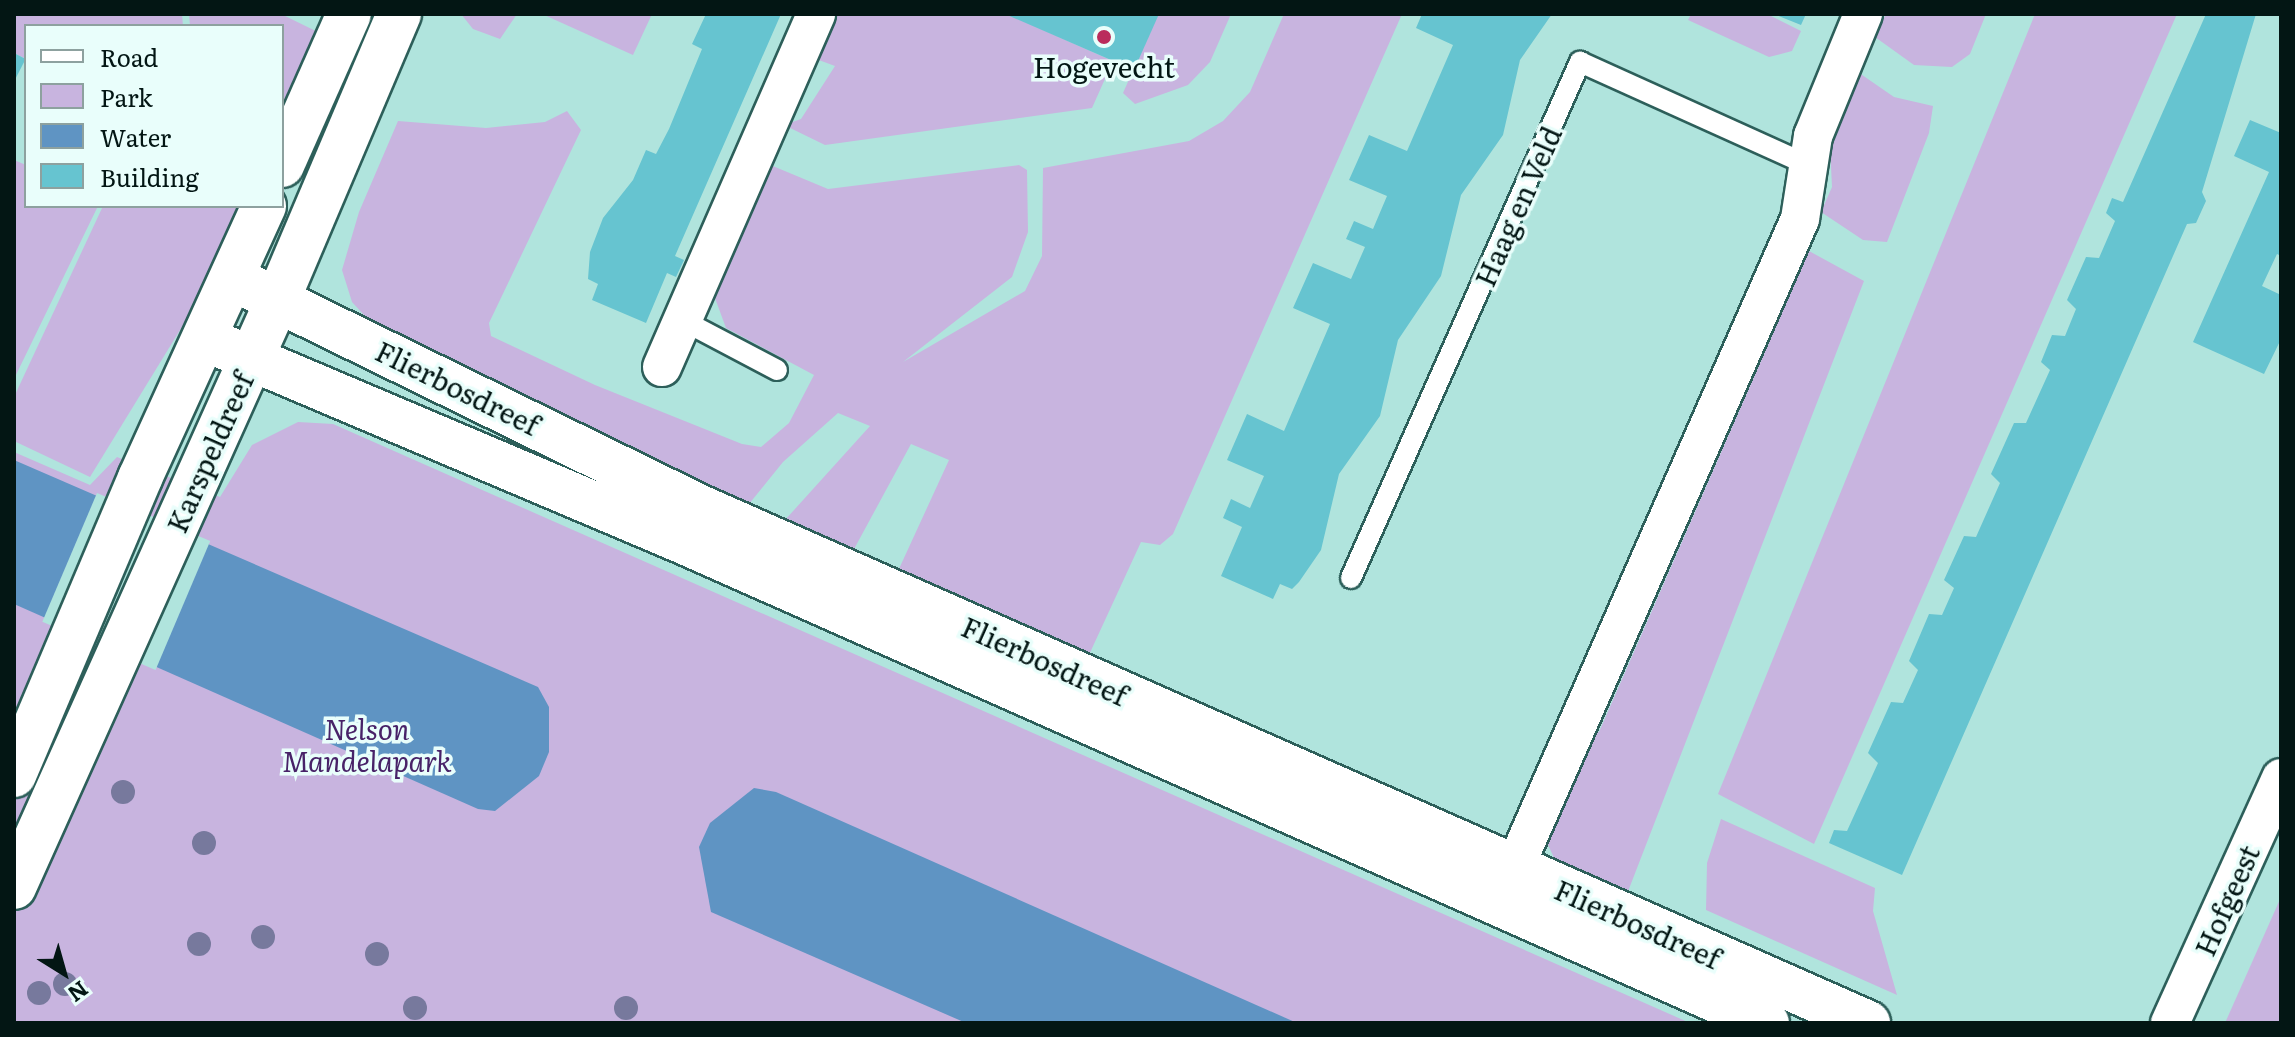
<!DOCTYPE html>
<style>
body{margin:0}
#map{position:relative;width:2295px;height:1037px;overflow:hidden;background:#b0e4dd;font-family:Literata,serif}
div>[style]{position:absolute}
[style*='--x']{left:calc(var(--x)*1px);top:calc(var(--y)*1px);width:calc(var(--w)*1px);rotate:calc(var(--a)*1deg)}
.green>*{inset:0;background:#c8b4df}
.water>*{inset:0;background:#5f94c3}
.pier>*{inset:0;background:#b0e4dd;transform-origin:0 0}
.building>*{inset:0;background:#66c4d0;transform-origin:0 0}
.roads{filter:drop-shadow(2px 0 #2d5f5a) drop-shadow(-2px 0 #2d5f5a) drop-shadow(0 2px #2d5f5a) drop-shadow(0 -2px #2d5f5a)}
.service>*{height:20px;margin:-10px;padding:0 10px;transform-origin:10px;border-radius:10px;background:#fff}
.minor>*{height:38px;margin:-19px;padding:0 19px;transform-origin:19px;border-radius:19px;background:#fff}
.tertiary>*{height:44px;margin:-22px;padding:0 22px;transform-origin:22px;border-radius:22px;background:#fff}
.secondary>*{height:44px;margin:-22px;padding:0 22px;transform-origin:22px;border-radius:22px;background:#fff}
.trees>*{width:24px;height:24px;margin:-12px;border-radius:50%;background:#77799d}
.dots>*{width:22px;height:22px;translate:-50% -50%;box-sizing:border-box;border:4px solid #e9fefb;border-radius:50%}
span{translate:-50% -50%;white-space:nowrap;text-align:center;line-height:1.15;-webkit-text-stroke:7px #e9fefb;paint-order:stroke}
.poi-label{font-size:28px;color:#031614}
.street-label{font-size:28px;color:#031614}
.park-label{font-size:28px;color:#482268;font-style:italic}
.frame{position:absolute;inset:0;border:16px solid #031614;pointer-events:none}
.legend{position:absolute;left:24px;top:24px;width:260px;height:184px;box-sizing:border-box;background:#e9fefb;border:2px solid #8da19f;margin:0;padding:10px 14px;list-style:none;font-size:24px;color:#031614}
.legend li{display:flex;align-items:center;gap:16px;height:40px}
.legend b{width:40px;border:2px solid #8da19f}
.north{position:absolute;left:24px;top:933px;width:80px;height:80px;-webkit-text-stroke:6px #e9fefb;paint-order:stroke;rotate:143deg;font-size:22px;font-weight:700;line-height:32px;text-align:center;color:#031614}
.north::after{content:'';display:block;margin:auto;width:28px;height:36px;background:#031614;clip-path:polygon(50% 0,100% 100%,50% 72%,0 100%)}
</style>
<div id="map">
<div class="green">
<div style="clip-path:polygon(14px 14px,182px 14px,183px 26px,26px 26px,26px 59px,14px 53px)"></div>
<div style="clip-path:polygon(189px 14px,281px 14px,328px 37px,282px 146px,282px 26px,190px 26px)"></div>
<div style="clip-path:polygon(461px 14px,517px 14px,500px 39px,473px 29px)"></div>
<div style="clip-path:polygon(542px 14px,652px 14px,633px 55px)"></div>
<div style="clip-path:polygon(835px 14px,1007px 14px,1113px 61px,1092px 108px,825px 145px,784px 125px,801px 119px,835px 66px,816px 59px)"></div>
<div style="clip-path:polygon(1158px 14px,1231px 14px,1210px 62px,1188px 85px,1135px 104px,1123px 93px)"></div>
<div style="clip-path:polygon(1284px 14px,1402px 14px,1173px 534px,1160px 545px,1141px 542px,1088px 657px,898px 571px,949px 460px,911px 444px,853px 551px,785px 520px,870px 426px,838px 413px,783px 462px,749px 504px,375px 327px,352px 302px,342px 270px,359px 212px,398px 121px,486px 128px,545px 122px,567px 111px,581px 130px,489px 323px,491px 336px,595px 385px,742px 444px,761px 447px,789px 423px,814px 375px,726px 328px,712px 290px,768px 164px,828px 189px,1019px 165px,1027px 170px,1028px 232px,1012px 277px,903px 362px,1025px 291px,1042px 256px,1043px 168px,1189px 141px,1223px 121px,1250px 92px)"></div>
<div style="clip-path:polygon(1691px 14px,1767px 14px,1801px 31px,1792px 51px,1769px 57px,1688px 20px)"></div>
<div style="clip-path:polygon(1886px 14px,1986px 14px,1970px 54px,1952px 67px,1914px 65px,1875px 37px)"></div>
<div style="clip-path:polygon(2035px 14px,2177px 14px,1814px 844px,1718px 794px)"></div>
<div style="clip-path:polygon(1852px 68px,1894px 97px,1933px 106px,1929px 133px,1887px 242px,1863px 240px,1821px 212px,1832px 187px,1829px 126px)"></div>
<div style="clip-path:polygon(14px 160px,26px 165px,26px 206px,98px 206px,14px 379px)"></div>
<div style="clip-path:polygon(103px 206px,256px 206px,90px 477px,14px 441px,14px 397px)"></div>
<div style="clip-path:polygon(1809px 251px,1864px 281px,1627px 894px,1556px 862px,1548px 845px,1549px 798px,1572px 721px,1599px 732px)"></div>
<div style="clip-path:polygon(298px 422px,333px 424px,1690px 1023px,14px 1023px,14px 452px,90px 485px,117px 457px,220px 497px,252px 445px)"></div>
<div style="clip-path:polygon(1721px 819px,1875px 888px,1873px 911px,1897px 995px,1706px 910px,1707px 863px)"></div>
<div style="clip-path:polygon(2281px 897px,2281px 1023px,2225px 1023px)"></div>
</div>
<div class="water">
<div style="clip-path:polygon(14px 460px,538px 687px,549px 707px,549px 752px,539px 776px,495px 811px,478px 809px,14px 604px)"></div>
<div style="clip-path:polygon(754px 788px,776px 792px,1297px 1023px,966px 1023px,711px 912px,699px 847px,710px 823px)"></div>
</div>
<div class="pier">
<div style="left:97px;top:493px;width:123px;height:140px;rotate:23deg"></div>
</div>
<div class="building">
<div style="clip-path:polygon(706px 14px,781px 14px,675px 256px,684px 260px,676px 277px,667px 273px,646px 323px,592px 300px,598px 284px,588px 279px,590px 252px,603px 218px,633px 180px,646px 150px,656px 154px,669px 129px,702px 49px,692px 44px)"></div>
<div style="clip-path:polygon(1005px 14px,1159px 14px,1134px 70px)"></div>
<div style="clip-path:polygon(1422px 14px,1552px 14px,1520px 60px,1503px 135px,1461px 195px,1441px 276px,1398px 340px,1380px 416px,1339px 474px,1321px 550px,1299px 582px,1292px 589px,1280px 584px,1273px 599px,1221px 576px,1242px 527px,1223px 518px,1231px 499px,1250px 508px,1264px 476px,1227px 460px,1247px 414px,1284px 431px,1330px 324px,1293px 308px,1313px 263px,1351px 279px,1365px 247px,1346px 239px,1354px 221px,1373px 229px,1387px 196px,1349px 180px,1369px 135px,1407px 151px,1453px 45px,1416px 28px)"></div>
<div style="clip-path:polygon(1774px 14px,1806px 14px,1801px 25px)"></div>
<div style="clip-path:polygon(2206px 14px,2256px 14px,2202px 192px,2206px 201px,2196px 223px,2187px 224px,1902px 875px,1829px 843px,1834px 830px,1847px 831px,1878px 763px,1868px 753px,1891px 702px,1903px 703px,1918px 670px,1909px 661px,1929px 614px,1942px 615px,1954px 588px,1944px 580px,1964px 536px,1976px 537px,2000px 483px,1991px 474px,2014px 423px,2026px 423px,2050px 370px,2041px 362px,2052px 335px,2065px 336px,2076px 309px,2067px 300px,2086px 257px,2099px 258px,2115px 221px,2106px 213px,2112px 198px,2123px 202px)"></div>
<div style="left:14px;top:53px;width:13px;height:107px;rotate:27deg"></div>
<div style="clip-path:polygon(2250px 120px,2281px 133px,2281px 256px,2277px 254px,2262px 286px,2281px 295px,2281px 339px,2264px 374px,2193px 342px,2269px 172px,2234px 156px)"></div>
</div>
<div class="roads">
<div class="service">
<div style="--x:684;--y:321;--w:105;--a:27.8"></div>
<div style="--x:1351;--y:578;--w:565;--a:-66.07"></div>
<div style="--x:1580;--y:62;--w:250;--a:24.3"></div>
</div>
<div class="minor">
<div style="--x:662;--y:367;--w:385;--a:-66.4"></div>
<div style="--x:1503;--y:894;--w:737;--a:-66.25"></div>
<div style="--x:1800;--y:219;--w:84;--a:-81.1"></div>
<div style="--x:1813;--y:136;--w:132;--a:-67.7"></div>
<div style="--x:2170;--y:1023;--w:269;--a:-65.6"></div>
</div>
<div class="tertiary">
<div style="--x:232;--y:278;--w:521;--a:26.07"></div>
<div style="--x:700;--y:507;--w:1277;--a:23.83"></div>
<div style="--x:205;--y:339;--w:520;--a:22.97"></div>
<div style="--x:684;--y:542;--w:1185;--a:23.95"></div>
</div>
<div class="secondary">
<div style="--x:282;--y:165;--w:165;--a:-66.1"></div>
<div style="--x:14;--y:775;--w:323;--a:-67"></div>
<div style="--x:140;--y:478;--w:299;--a:-65.5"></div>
<div style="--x:14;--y:887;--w:645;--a:-65.82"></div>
<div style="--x:278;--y:299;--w:310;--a:-67"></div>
</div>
</div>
<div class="trees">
<div style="left:123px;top:792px"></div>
<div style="left:204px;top:843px"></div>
<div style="left:263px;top:937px"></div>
<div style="left:199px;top:944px"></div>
<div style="left:377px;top:954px"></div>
<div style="left:65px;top:984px"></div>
<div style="left:39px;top:993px"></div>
<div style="left:415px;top:1008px"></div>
<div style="left:626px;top:1008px"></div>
</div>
<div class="dots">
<div style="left:1104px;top:37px;background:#ba2c5c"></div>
</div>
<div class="poi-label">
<span style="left:1104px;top:66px">Hogevecht</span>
</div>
<div class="street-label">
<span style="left:1517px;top:206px;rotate:-66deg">Haag en Veld</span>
<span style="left:458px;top:387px;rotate:26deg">Flierbosdreef</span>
<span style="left:209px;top:452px;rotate:-66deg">Karspeldreef</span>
<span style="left:1045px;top:660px;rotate:24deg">Flierbosdreef</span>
<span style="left:2226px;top:900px;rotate:-66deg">Hofgeest</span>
<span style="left:1638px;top:923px;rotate:24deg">Flierbosdreef</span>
</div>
<div class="park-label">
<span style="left:367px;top:744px">Nelson<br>Mandelapark</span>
</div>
<div class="frame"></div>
<ul class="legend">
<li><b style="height:10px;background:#fff"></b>Road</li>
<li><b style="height:22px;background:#c8b4df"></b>Park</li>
<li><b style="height:22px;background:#5f94c3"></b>Water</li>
<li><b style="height:22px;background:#66c4d0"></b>Building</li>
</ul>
<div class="north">N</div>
</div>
